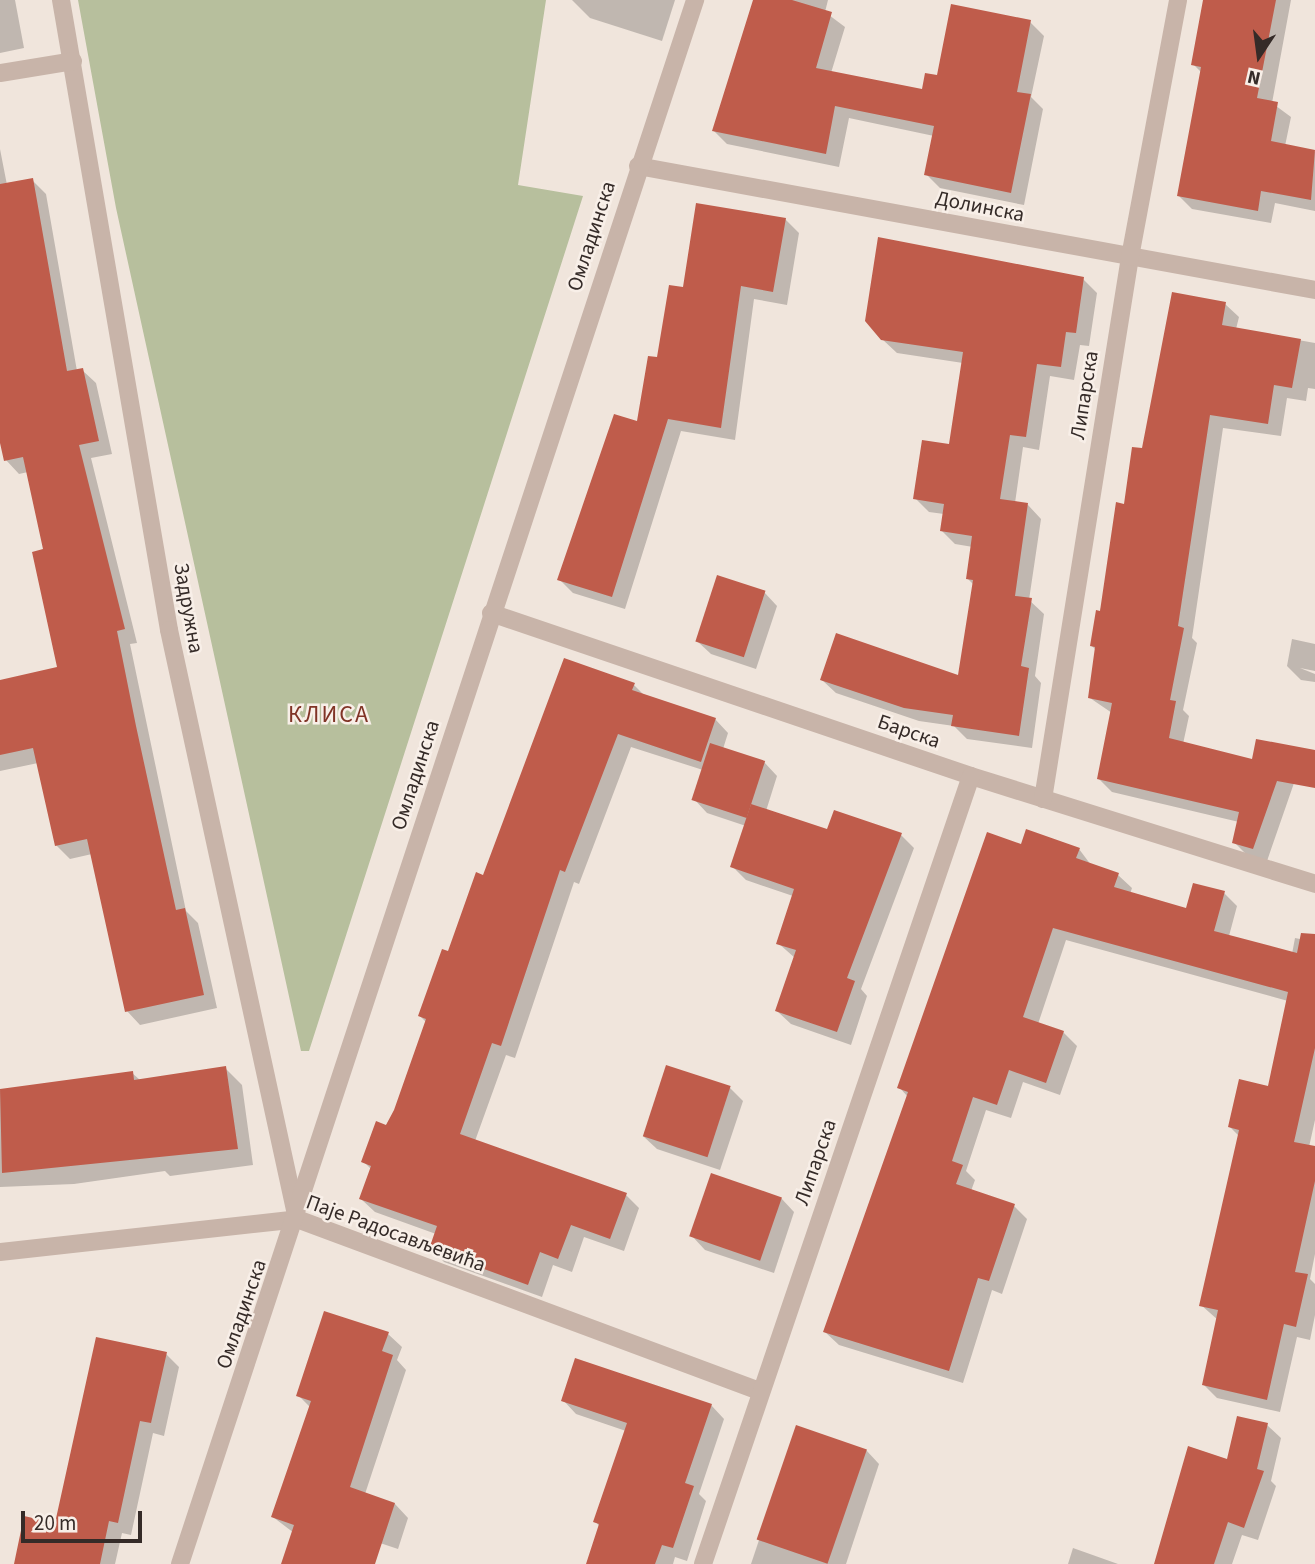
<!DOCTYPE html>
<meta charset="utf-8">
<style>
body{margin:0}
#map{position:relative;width:1315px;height:1564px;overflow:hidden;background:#f0e5dc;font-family:"Source Sans 3",sans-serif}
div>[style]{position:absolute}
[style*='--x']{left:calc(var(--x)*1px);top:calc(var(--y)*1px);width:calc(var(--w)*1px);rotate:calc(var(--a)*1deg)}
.green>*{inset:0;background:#b7bf9d}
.shadow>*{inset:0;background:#0003}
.building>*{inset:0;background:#bf5c4b;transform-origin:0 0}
.minor>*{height:18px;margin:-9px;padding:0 9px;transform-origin:9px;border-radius:9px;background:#c8b4a9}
span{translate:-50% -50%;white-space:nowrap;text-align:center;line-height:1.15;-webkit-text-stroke:5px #f8efe8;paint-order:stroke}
.street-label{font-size:21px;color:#352b28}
.quarter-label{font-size:24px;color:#803326;letter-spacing:2px}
.north{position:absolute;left:1224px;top:21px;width:70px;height:70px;-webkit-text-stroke:5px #f8efe8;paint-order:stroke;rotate:193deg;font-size:19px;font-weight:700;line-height:28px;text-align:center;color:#352b28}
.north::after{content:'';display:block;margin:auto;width:24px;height:32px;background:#352b28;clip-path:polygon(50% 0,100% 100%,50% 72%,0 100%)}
.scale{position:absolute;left:21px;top:1511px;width:121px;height:32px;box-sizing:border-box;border:4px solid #352b28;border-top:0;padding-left:9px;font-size:21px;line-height:24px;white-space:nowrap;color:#352b28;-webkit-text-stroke:5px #f8efe8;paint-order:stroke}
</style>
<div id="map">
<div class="green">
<div style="clip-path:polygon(78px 0,546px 0,518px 185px,583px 196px,309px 1051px,301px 1051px,116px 208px)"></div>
</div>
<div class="shadow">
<div style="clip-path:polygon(0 0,15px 0,24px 48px,0 53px)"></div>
<div style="clip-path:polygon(572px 0,675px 0,662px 41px,590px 18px)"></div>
<div style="clip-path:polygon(756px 0,828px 0,825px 12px,845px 27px,831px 73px,923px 92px,938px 77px,1030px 22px,1044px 36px,1031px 97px,1043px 109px,1024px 205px,940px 188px,926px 174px,934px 136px,849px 118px,839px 167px,727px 144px,714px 131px)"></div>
<div style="clip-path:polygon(1205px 0,1291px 0,1272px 103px,1291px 117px,1285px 146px,1315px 152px,1315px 211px,1275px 203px,1271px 223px,1192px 209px,1179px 196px,1202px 73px,1193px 64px)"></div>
<div style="clip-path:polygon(0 149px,7px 185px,32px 180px,46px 194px,77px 371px,82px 370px,96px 383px,112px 454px,91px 458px,137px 643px,130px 644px,186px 911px,198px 923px,217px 1008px,140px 1025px,127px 1011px,92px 854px,70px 859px,56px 845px,38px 763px,0 771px,0 681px,60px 669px,45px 551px,28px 472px,19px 474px,6px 460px,0 435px)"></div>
<div style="clip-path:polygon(785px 219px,799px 233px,787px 305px,754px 299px,735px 440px,681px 431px,625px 609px,573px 593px,559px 579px,638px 424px,684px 289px)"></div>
<div style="clip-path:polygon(1083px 279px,1097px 293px,1089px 346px,1080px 345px,1074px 380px,1050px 376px,1039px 450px,1023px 447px,1015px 503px,1028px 505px,1041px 519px,1029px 600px,1044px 614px,1035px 676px,1041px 683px,1032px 748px,967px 739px,954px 726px,919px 721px,836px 693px,822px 680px,960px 677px,974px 585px,968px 579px,973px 547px,955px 544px,942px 531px,944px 514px,929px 512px,915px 498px,950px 446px,963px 363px,897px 353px,882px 339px)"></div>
<div style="clip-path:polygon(1225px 304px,1239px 317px,1236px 329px,1315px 343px,1315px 389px,1308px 388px,1306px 401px,1287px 398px,1281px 436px,1223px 428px,1192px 638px,1197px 643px,1183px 710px,1189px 716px,1183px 744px,1253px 761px,1302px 760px,1267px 861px,1248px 856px,1234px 842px,1239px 822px,1112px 792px,1098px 778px,1112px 713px,1090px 698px,1096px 650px,1091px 645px,1143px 450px)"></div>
<div style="clip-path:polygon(764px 592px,777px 606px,756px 669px,711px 654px,697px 641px)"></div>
<div style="clip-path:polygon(1292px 639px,1315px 644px,1315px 671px,1300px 668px,1315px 674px,1315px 682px,1301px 680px,1287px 666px)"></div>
<div style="clip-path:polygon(634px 685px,646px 697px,715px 719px,728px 733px,723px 749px,764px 762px,777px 776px,766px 811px,828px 831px,901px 835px,914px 848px,861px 989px,867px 996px,851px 1045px,791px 1024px,777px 1011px,795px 958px,778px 943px,793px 896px,746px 880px,732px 866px,746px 826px,707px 813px,694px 799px,703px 770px,631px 747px,579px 884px,574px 882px,515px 1058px,506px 1055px,475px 1141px,626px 1195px,639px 1208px,624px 1251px,584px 1237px,572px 1272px,553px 1265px,542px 1297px,444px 1262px,431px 1248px,436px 1234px,375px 1212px,361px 1199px,372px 1170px,363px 1161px,395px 1111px,427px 1023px,420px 1016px,484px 877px)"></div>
<div style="clip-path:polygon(1022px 847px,1079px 849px,1091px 865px,1118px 875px,1132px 888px,1130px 894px,1187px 910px,1224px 893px,1237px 906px,1229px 936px,1292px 954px,1295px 938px,1315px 942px,1315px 1120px,1309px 1147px,1315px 1148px,1315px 1254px,1310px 1279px,1315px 1284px,1315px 1315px,1310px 1340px,1297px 1337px,1280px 1412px,1217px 1398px,1204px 1385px,1218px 1320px,1201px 1305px,1239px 1136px,1230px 1127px,1269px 1088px,1288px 1001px,1066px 940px,1038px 1024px,1063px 1032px,1077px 1046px,1060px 1095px,1023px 1082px,1011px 1118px,986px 1110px,966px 1171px,975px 1180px,971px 1191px,1014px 1206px,1027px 1219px,1002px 1294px,992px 1290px,963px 1383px,839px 1345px,825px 1332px,908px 1097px,899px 1087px)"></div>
<div style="clip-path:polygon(225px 1068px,242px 1085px,253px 1165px,170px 1176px,165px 1171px,74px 1184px,0 1187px,0 1091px,132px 1073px,140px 1080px)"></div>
<div style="clip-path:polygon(730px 1088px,743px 1101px,720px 1170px,657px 1149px,643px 1136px)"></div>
<div style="clip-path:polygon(781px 1198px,794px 1212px,774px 1273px,705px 1250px,692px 1236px)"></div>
<div style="clip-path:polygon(388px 1334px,402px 1347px,397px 1360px,406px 1370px,365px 1494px,395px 1504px,408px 1518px,398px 1549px,374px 1541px,366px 1564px,283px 1564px,294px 1533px,273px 1517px,311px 1408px,298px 1395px)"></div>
<div style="clip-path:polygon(166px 1354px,179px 1367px,164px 1436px,153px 1433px,131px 1535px,122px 1533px,115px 1564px,16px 1564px,57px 1525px)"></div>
<div style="clip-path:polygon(563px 1400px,711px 1405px,724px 1419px,699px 1494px,706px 1501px,687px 1561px,675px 1557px,673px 1564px,588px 1564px,600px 1527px,595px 1521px,626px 1431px,576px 1414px)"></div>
<div style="clip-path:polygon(1267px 1425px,1281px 1438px,1271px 1481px,1276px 1486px,1258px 1540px,1242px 1535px,1232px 1564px,1156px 1564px,1189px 1448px,1228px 1461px)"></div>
<div style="clip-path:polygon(797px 1427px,866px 1450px,879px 1464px,846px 1564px,751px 1564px)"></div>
<div style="clip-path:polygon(1073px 1548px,1118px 1564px,1068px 1564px)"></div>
</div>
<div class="building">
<div style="clip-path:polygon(753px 0,792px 0,832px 12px,816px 68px,922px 89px,925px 73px,937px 75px,951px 4px,1031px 20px,1017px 92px,1031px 94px,1011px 193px,924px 175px,934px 126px,835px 106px,826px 154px,712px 131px)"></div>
<div style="clip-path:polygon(1203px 0,1276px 0,1257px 98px,1278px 102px,1271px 141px,1315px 150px,1311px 200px,1261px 191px,1258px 211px,1177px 196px,1201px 67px,1191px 65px)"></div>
<div style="clip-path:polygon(33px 178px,67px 371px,83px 368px,99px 441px,79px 445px,125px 629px,117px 631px,136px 726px,176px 910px,185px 908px,204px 995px,125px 1012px,87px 839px,55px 846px,33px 748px,0 755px,0 680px,57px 667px,32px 552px,43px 549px,23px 457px,4px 461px,0 443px,0 184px)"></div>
<div style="clip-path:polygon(696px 203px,786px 218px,773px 292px,741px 286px,721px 428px,668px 419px,612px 597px,557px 580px,614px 414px,637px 421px,648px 356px,657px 357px,669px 285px,683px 287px)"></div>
<div style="clip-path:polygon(878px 237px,1084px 277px,1076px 333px,1066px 332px,1061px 367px,1037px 364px,1026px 437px,1010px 435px,1000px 499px,1028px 503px,1015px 596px,1032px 598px,1021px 666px,1029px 668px,1019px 736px,951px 726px,953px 715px,904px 708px,820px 680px,836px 633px,958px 675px,973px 580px,966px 579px,972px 536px,940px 531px,944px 504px,913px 499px,922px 440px,949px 444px,963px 352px,881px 340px,865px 321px)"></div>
<div style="clip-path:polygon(1172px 292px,1226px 302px,1222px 325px,1301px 339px,1292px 388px,1274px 385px,1268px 424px,1210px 415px,1178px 626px,1184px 628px,1170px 700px,1176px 701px,1169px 738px,1252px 759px,1256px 739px,1315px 750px,1315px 788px,1277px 781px,1253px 849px,1232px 843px,1239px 812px,1097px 779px,1112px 703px,1088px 698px,1095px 647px,1090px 646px,1096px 610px,1100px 611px,1116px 502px,1124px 504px,1132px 447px,1142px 448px)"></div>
<div style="left:717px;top:575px;width:51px;height:70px;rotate:18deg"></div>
<div style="clip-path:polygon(564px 658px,635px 683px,632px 690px,716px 718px,701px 762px,618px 734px,565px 872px,560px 870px,501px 1046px,492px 1043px,460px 1134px,627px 1193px,610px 1239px,571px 1225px,558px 1259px,540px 1252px,528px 1285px,429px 1249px,437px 1226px,359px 1199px,371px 1166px,361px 1162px,376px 1121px,386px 1125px,394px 1110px,426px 1019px,418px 1016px,442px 949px,448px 951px,476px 872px,483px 875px)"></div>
<div style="left:710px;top:743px;width:58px;height:60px;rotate:18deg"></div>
<div style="clip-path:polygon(751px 804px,827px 829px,834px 810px,902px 833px,847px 978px,855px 981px,837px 1032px,775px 1011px,796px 950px,776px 944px,794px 889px,730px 867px)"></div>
<div style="clip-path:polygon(1026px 829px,1080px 848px,1076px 858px,1119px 873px,1114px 887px,1186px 908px,1193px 883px,1225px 891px,1214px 931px,1297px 953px,1301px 933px,1315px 934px,1315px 1048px,1294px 1142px,1315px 1146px,1315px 1181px,1295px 1272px,1308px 1274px,1296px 1327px,1284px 1324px,1267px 1400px,1202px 1385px,1218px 1310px,1199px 1306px,1239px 1130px,1228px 1127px,1239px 1079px,1268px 1086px,1288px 992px,1053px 928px,1023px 1017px,1064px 1031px,1046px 1083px,1009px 1070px,997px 1105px,973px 1097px,952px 1161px,963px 1165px,956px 1184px,1015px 1204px,989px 1281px,978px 1278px,949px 1371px,823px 1332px,908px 1092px,897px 1088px,987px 832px,1021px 844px)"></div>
<div style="left:666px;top:1065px;width:68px;height:75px;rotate:18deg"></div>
<div style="clip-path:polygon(226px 1066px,238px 1149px,2px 1173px,0 1089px,133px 1071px,134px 1080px)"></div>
<div style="left:711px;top:1173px;width:75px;height:67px;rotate:19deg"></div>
<div style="clip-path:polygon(324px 1311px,389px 1332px,382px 1351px,393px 1355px,350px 1487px,395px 1503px,375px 1564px,281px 1564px,294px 1525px,271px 1517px,311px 1401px,296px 1396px)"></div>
<div style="clip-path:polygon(96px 1337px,167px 1352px,151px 1423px,140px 1421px,118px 1523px,109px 1521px,100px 1564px,14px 1564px,24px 1516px,55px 1523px)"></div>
<div style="clip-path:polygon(575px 1358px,712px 1404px,685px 1483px,694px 1486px,673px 1548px,662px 1545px,655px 1564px,586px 1564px,599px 1524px,593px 1522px,627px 1423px,561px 1401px)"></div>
<div style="clip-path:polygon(1237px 1416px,1268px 1423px,1257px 1469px,1264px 1471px,1244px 1528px,1228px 1522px,1214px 1564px,1154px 1564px,1188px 1446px,1227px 1459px)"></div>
<div style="left:796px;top:1425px;width:75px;height:121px;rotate:19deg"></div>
</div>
<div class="minor">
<div style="--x:61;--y:0;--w:639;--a:80.27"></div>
<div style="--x:169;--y:630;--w:603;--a:77.74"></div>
<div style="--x:0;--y:73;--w:74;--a:-9.3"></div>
<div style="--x:638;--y:166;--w:688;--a:10.38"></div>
<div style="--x:491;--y:613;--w:507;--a:18.76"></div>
<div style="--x:971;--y:776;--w:361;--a:17.4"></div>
<div style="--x:1043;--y:799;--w:549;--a:-80.88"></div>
<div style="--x:1130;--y:257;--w:261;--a:-79.4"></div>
<div style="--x:0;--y:1252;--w:299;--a:-6.3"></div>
<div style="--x:297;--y:1219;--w:494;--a:20.4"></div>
<div style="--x:180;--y:1564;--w:1647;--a:-71.77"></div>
<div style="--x:703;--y:1564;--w:832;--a:-71.22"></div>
</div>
<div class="street-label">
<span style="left:980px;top:206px;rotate:11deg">Долинска</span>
<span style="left:591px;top:236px;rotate:-72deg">Омладинска</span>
<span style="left:1084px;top:395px;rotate:-81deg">Липарска</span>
<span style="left:189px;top:608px;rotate:80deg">Задружна</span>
<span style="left:909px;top:731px;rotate:19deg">Барска</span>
<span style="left:415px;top:775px;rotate:-72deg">Омладинска</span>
<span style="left:815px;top:1162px;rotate:-71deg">Липарска</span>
<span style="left:396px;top:1233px;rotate:20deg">Паје Радосављевића</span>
<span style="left:241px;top:1314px;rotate:-71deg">Омладинска</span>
</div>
<div class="quarter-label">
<span style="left:329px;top:715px">КЛИСА</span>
</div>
<div class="north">N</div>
<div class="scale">20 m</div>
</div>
